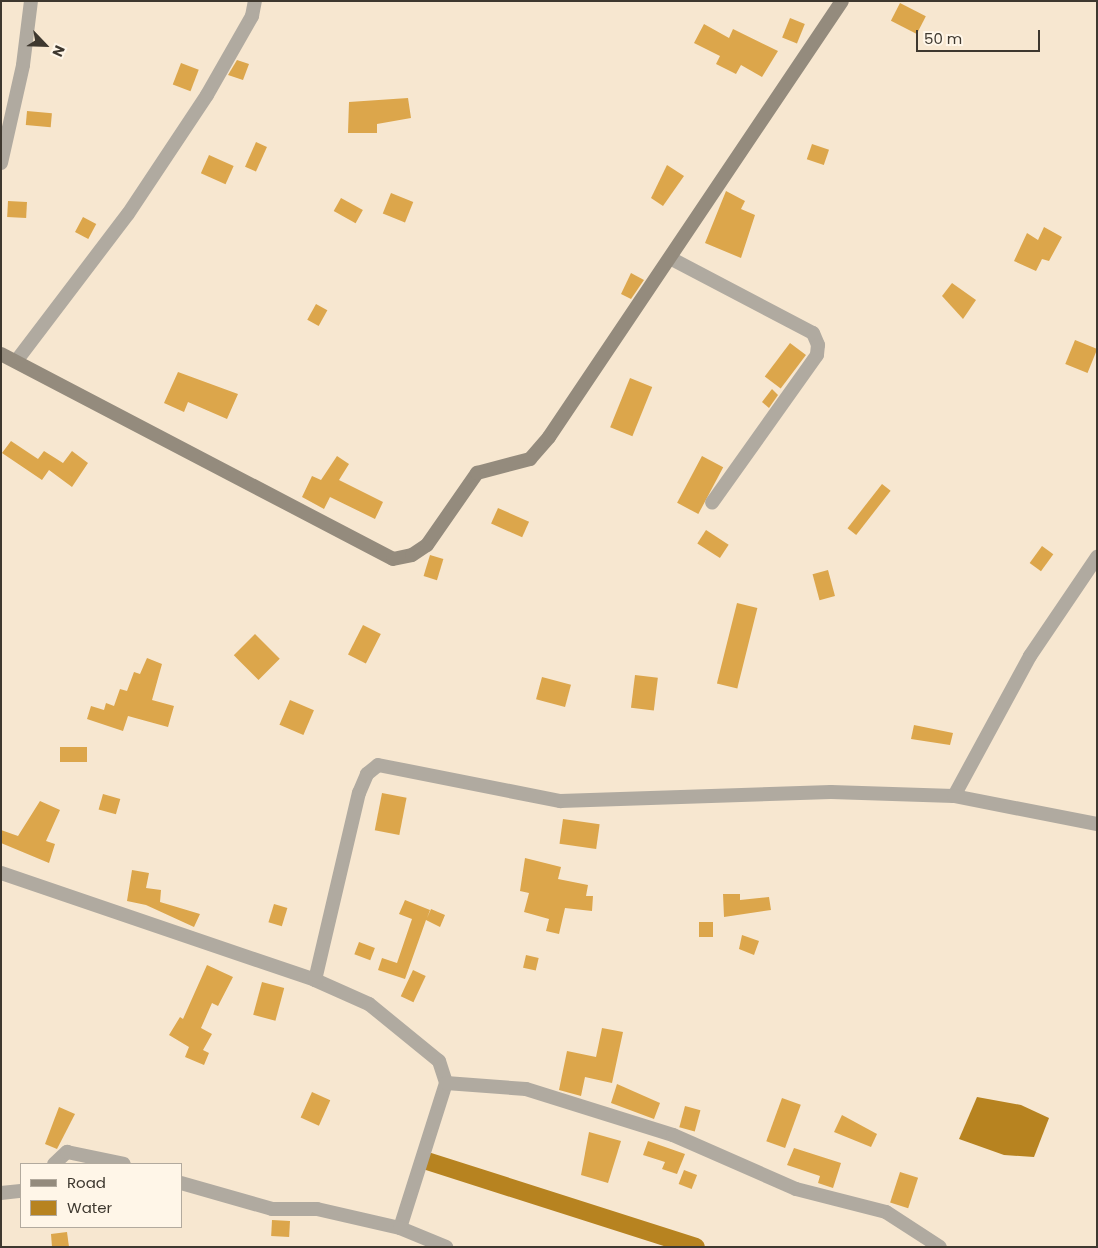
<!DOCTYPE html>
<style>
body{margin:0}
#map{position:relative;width:1098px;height:1248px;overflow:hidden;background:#f7e7d0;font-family:Poppins,sans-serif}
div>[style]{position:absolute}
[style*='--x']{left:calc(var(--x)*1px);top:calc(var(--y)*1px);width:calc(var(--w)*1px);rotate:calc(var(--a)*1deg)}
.water>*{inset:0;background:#b78320}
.canal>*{height:18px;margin:-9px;padding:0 9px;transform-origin:9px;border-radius:9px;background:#b78320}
.building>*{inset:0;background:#dca64b;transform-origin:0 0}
.minor>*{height:14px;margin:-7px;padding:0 7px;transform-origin:7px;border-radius:7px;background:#b0aaa0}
.tertiary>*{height:14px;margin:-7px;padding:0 7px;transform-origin:7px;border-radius:7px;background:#b0aaa0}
.secondary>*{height:14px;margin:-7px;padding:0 7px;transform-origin:7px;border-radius:7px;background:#948b7d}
span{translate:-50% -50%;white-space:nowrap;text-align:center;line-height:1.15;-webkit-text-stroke:4px #fff6e8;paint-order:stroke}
.frame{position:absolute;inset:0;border:2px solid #3e382f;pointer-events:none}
.legend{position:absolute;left:20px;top:1163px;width:162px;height:65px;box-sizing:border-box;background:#fff6e8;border:1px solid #b2aa9e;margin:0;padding:6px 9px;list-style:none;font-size:15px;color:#3e382f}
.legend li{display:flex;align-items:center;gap:10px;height:25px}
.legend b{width:25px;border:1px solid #b2aa9e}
.north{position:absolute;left:20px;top:20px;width:50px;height:50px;-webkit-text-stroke:4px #fff6e8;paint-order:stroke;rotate:114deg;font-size:14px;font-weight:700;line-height:20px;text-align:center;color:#3e382f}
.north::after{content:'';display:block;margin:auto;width:18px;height:22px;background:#3e382f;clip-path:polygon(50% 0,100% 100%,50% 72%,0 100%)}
.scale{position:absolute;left:916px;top:30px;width:124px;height:22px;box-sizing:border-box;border:2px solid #3e382f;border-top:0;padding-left:6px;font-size:15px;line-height:18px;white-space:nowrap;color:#3e382f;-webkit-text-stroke:4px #fff6e8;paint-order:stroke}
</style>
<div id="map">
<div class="water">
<div style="clip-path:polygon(977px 1097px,1021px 1105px,1049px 1118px,1034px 1157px,1004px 1155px,959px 1139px)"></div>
</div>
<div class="canal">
<div style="--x:427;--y:1161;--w:282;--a:17.7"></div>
</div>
<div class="building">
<div style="left:900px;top:3px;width:29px;height:20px;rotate:27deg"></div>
<div style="left:790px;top:18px;width:16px;height:21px;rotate:22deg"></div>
<div style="clip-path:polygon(704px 24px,729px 38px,733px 29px,778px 51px,762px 77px,741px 65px,736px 74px,716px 64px,720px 56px,694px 43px)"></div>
<div style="clip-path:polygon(237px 60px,249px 64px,243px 80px,228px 75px)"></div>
<div style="left:181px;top:63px;width:19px;height:23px;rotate:21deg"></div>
<div style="clip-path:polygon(408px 98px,411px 118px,377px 124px,377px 133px,348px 133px,349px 102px)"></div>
<div style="left:27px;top:111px;width:25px;height:14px;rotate:5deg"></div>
<div style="left:256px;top:142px;width:12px;height:27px;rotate:24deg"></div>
<div style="left:812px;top:144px;width:18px;height:16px;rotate:19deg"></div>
<div style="left:209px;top:155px;width:27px;height:20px;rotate:24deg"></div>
<div style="clip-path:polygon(667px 165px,684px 176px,663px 206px,651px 198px)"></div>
<div style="clip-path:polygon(726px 191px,745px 201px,741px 209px,755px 215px,741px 258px,705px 243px)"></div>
<div style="left:391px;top:193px;width:24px;height:22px;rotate:22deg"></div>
<div style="left:341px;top:198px;width:25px;height:15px;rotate:29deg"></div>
<div style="left:8px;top:201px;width:19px;height:16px;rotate:3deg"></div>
<div style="left:83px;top:217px;width:15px;height:17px;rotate:28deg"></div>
<div style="clip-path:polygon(1044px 227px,1062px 237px,1049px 261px,1042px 259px,1036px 271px,1014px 261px,1027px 233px,1038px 240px)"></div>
<div style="clip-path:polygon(631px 273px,644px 280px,631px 299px,621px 294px)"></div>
<div style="clip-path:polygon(952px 283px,976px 300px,963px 319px,942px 296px)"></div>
<div style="left:316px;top:304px;width:13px;height:18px;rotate:29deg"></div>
<div style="left:1075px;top:340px;width:24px;height:26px;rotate:22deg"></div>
<div style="left:790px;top:343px;width:20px;height:42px;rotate:37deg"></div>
<div style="clip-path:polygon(178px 372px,238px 394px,227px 419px,188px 402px,184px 412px,164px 403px)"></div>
<div style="left:630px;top:378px;width:24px;height:53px;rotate:22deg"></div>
<div style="clip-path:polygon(772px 389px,778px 395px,769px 408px,762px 402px)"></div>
<div style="clip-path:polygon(11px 441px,38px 459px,44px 451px,63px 463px,72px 451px,88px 463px,72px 487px,49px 470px,42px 480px,2px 453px)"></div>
<div style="clip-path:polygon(337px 456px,349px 464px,339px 480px,383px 502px,375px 519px,330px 497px,324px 509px,302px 497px,312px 476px,321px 480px)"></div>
<div style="left:702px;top:456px;width:24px;height:53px;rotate:28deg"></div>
<div style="left:882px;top:484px;width:11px;height:56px;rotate:38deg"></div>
<div style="left:498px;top:508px;width:34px;height:17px;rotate:24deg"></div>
<div style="left:706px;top:530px;width:27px;height:16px;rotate:33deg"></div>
<div style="left:1042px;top:546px;width:14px;height:21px;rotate:36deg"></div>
<div style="left:430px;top:555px;width:14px;height:22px;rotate:17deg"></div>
<div style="left:828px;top:570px;width:27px;height:16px;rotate:75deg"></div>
<div style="left:737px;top:603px;width:21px;height:83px;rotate:14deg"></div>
<div style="left:363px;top:625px;width:20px;height:33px;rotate:27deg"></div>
<div style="left:255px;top:634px;width:35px;height:30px;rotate:45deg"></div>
<div style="clip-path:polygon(147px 658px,162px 664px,152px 700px,174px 706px,168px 727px,128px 716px,123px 731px,87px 719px,91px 706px,104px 710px,106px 703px,114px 706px,120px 689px,127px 691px,134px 672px,140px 674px)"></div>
<div style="left:635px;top:675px;width:23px;height:33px;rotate:7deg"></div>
<div style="left:542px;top:677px;width:30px;height:23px;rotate:15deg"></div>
<div style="left:290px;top:700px;width:26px;height:27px;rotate:23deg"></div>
<div style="clip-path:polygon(914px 725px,953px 733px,950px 745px,911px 739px)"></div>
<div style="left:60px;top:747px;width:27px;height:15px"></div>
<div style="left:382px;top:793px;width:25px;height:38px;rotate:11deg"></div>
<div style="left:103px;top:794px;width:18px;height:16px;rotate:16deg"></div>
<div style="clip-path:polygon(40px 801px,60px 810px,46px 841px,55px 844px,49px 863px,1px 843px,1px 830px,18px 836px)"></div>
<div style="left:563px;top:819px;width:37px;height:25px;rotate:8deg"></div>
<div style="clip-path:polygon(525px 858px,561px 867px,558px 879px,588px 885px,586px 896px,593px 896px,592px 911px,565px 908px,559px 934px,546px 931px,549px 919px,524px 912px,529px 893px,520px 891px)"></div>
<div style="clip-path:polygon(132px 870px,149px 873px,146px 888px,161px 890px,160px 902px,200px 914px,194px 927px,146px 905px,127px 901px)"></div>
<div style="clip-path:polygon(723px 894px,740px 894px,740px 900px,769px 897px,771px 910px,724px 917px)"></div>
<div style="clip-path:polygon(405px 900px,430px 910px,427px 918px,431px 909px,445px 915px,440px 927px,426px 920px,405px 979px,378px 970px,382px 958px,397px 963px,412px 919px,399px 914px)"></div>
<div style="left:274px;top:904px;width:14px;height:19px;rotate:17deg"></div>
<div style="left:713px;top:922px;width:15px;height:14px;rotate:90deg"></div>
<div style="clip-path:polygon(742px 935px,759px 941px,754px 955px,739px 949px)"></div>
<div style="left:359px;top:942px;width:17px;height:13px;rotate:21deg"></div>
<div style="left:526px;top:955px;width:13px;height:13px;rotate:13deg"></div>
<div style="clip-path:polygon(207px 965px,233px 977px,218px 1006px,212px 1003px,201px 1028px,212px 1034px,203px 1050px,209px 1053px,204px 1065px,185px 1057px,189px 1047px,169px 1035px,180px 1017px,183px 1019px)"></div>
<div style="left:413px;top:970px;width:14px;height:29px;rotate:25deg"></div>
<div style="left:262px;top:982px;width:23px;height:34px;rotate:15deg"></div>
<div style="clip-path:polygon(602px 1028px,623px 1032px,612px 1083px,585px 1077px,581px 1096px,559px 1090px,567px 1051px,596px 1057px)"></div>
<div style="clip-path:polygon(617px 1084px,660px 1103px,654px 1119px,611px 1103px)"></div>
<div style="left:312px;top:1092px;width:20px;height:28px;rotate:24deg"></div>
<div style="left:782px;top:1098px;width:20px;height:46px;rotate:20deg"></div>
<div style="left:685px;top:1106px;width:16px;height:22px;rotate:15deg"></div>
<div style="clip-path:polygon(59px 1107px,75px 1114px,57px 1149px,45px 1144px)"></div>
<div style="clip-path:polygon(842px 1115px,877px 1134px,871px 1147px,834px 1132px)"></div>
<div style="clip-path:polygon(589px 1132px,621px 1141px,608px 1183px,581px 1175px)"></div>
<div style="clip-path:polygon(648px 1141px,685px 1154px,677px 1174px,662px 1169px,665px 1162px,643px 1155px)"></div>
<div style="clip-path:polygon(794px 1148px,841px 1163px,833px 1188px,818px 1183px,820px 1176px,787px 1165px)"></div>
<div style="left:684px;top:1170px;width:14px;height:15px;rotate:21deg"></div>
<div style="left:900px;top:1172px;width:19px;height:32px;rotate:18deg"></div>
<div style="left:272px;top:1220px;width:18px;height:16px;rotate:3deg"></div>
<div style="clip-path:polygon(67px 1232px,69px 1247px,52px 1247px,51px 1234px)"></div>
</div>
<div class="minor">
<div style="--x:1;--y:163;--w:100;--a:-77.3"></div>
<div style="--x:23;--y:65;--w:64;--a:-82.9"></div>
<div style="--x:670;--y:258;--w:161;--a:27.7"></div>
<div style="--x:813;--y:333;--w:13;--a:67"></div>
<div style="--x:818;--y:345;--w:10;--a:96"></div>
<div style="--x:817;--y:355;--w:181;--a:125.4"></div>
<div style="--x:17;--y:360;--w:183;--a:-52.8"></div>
<div style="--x:128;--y:214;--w:143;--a:-56.4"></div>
<div style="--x:207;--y:95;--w:91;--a:-60.3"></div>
<div style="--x:252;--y:16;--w:15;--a:-79"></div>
<div style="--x:954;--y:796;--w:159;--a:-61.5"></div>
<div style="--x:1030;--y:656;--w:120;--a:-55.9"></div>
<div style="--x:1;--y:873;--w:332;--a:18.8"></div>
<div style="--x:315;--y:980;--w:59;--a:24"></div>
<div style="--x:369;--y:1004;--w:90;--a:39.2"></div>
<div style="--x:439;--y:1061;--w:23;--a:72"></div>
<div style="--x:446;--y:1083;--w:152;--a:107.6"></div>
<div style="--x:315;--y:980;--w:192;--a:-76.8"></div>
<div style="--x:359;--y:793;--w:21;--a:-67"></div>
<div style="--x:367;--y:774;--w:14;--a:-39"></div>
<div style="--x:378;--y:765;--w:186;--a:11.2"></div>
<div style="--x:560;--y:801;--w:271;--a:-1.9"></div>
<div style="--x:831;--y:792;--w:123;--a:1.9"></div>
<div style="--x:954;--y:796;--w:146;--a:11.1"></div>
<div style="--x:446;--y:1083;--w:80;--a:4.3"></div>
<div style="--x:526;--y:1089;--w:154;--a:17.4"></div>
<div style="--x:673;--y:1135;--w:134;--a:23.7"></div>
<div style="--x:796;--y:1189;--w:93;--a:14.3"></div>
<div style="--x:886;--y:1212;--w:64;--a:32.9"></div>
</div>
<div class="tertiary">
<div style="--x:54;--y:1164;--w:18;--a:-43"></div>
<div style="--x:67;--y:1152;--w:58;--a:11.9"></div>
<div style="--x:181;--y:1183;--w:95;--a:15.9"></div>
<div style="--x:272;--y:1209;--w:45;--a:0"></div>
<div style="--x:317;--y:1209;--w:85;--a:12.9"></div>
<div style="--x:400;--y:1228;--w:50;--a:22.4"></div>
<div style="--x:1;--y:1193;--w:20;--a:-6"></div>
</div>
<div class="secondary">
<div style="--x:1;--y:354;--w:442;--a:27.6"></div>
<div style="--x:393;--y:559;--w:19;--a:-12"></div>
<div style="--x:412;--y:555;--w:18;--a:-34"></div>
<div style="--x:427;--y:545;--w:88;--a:-55.2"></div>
<div style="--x:477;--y:473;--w:55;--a:-14.8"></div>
<div style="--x:530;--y:459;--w:29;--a:-49"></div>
<div style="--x:549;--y:437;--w:525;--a:-56.1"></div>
</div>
<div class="frame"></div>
<ul class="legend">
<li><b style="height:6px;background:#948b7d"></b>Road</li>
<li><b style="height:14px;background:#b78320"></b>Water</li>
</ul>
<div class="north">N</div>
<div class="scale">50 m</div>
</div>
